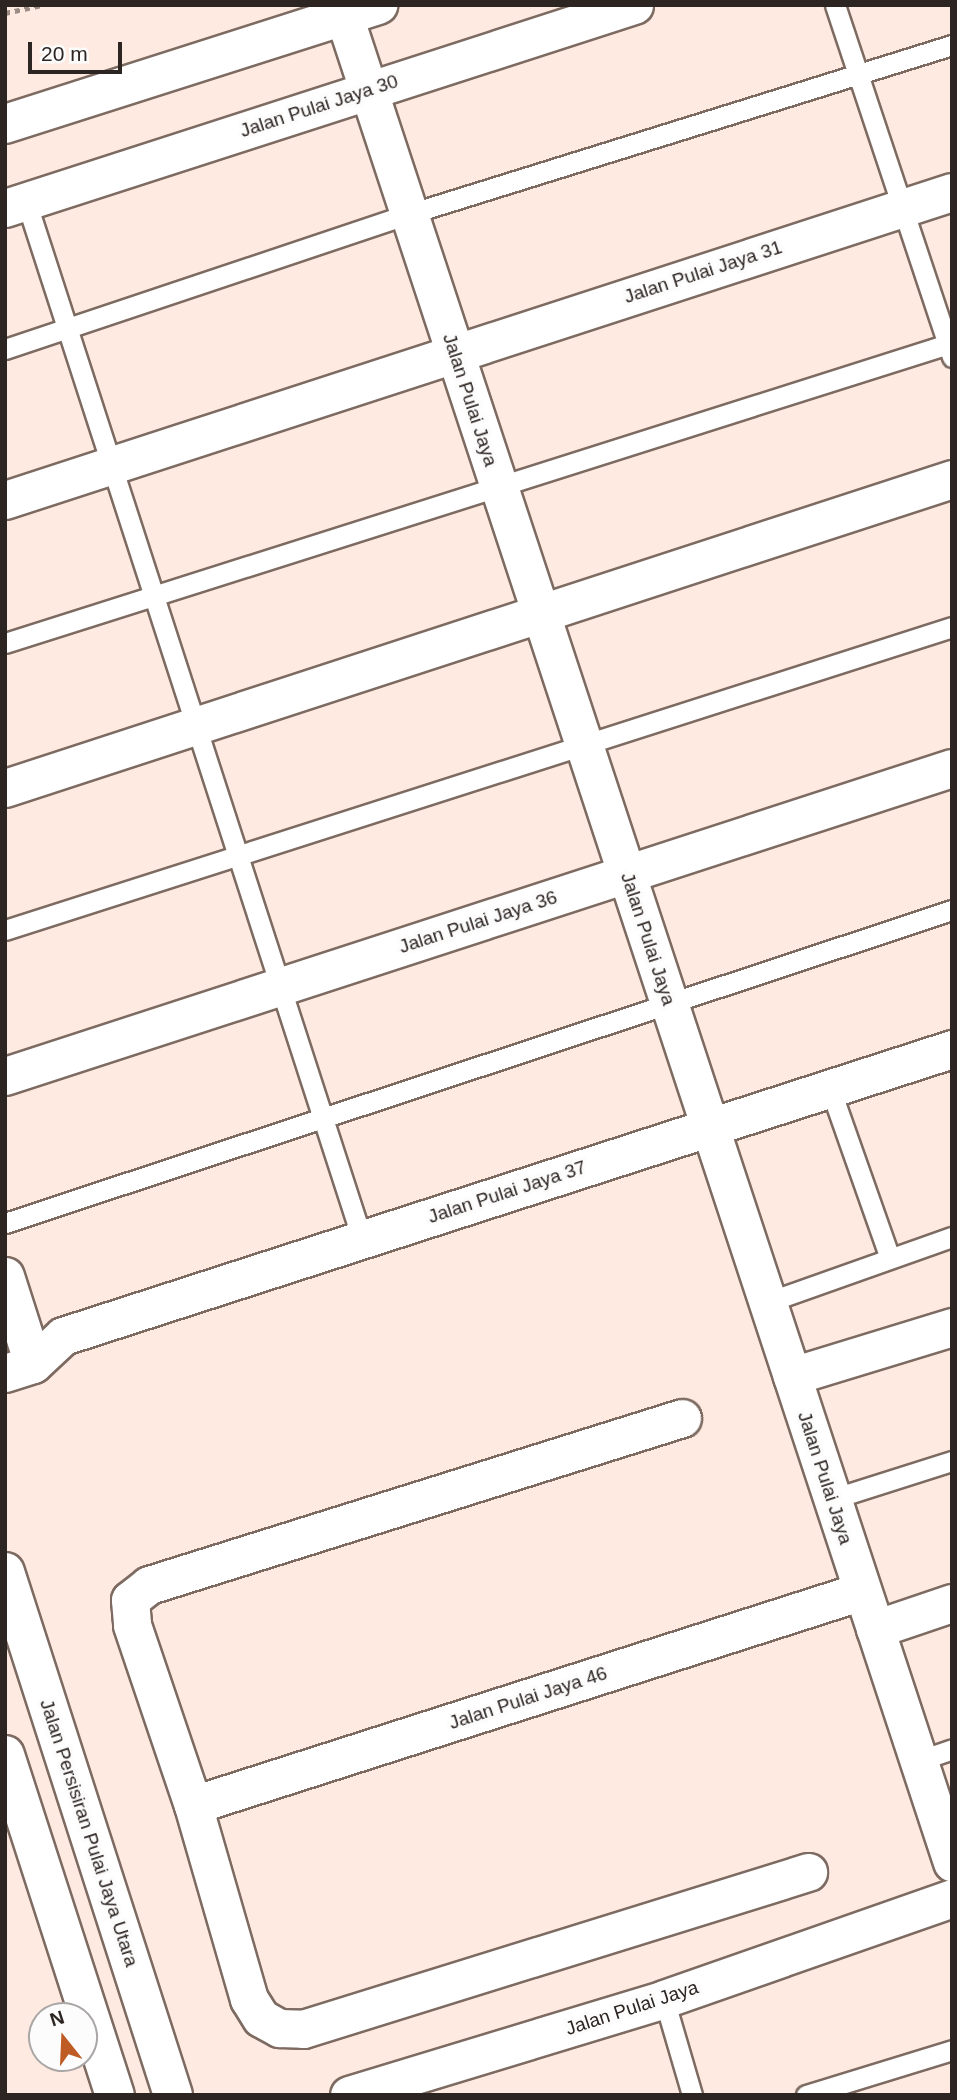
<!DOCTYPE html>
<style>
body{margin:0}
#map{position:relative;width:957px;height:2100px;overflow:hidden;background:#ffeae1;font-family:Arial,sans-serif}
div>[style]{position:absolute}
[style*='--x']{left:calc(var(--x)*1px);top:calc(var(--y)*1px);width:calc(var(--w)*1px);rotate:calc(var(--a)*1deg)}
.path>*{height:4.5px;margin-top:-2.25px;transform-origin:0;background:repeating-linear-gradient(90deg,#9b8c86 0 5px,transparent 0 10px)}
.roads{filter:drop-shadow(2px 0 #7d6b62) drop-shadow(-2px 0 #7d6b62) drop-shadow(0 2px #7d6b62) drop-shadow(0 -2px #7d6b62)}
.service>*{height:19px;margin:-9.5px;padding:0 9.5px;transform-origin:9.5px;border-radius:9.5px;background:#fff}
.minor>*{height:37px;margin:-18.5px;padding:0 18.5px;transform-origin:18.5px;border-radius:18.5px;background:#fff}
.tertiary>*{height:38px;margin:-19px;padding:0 19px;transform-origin:19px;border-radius:19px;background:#fff}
span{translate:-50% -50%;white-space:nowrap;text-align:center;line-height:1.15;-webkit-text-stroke:7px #fcfcfc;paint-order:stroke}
.street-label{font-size:19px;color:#2d2522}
.frame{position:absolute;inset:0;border:7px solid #2d2522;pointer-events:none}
.north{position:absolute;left:28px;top:2002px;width:70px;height:70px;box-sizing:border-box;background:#fcfcfc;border:2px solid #a9a6a5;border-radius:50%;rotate:342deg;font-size:19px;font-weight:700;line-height:28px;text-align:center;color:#2d2522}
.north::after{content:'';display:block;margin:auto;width:24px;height:32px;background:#bf5c25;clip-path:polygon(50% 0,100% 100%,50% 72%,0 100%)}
.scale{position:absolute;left:28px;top:42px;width:94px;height:32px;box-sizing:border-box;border:4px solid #2d2522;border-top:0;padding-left:9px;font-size:21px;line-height:24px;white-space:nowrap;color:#2d2522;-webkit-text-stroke:5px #fcfcfc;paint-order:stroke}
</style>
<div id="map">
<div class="path">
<div style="--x:5;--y:13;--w:40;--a:-12"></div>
</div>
<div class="roads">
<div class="service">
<div style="--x:835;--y:5;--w:371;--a:71.6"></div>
<div style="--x:26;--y:201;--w:1091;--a:72.06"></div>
<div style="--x:5;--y:349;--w:426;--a:-18.5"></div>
<div style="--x:409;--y:214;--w:569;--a:-17.29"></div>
<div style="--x:5;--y:643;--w:989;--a:-17.59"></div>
<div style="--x:5;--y:930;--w:994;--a:-17.74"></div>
<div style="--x:830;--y:1088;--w:180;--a:70.6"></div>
<div style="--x:5;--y:1223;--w:997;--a:-18.29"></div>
<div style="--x:768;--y:1302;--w:195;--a:-19.5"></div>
<div style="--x:832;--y:1499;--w:126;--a:-17.6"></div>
<div style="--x:918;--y:1761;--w:36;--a:-19"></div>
<div style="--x:664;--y:1999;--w:100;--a:73.7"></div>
<div style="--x:806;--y:2095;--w:153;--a:-17.1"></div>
</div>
<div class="minor">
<div style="--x:344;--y:16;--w:1944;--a:71.77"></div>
<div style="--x:5;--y:208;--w:661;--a:-17.89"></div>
<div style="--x:5;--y:500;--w:996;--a:-18.02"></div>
<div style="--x:5;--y:788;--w:996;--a:-18.07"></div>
<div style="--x:5;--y:1076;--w:996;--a:-18.02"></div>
<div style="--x:5;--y:1276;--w:92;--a:72.3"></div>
<div style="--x:5;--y:1373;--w:29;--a:-18"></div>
<div style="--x:33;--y:1364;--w:41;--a:-43"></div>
<div style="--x:63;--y:1336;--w:934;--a:-17.89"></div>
<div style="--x:792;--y:1376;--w:167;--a:-17"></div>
<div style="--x:682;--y:1418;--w:559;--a:162.6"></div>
<div style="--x:149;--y:1585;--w:24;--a:142"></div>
<div style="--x:130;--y:1600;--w:25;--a:85"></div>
<div style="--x:132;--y:1625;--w:190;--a:71.3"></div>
<div style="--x:193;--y:1805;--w:202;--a:73.9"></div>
<div style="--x:249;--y:1999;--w:22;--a:58"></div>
<div style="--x:261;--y:2018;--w:21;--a:29"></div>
<div style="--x:279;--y:2028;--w:24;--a:2"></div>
<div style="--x:303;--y:2029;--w:529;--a:-17.27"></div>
<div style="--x:875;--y:1629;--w:81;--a:-18.7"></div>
<div style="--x:193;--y:1805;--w:702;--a:-17.74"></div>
<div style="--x:349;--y:2095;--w:329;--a:-16.9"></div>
<div style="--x:664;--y:1999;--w:305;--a:-19.3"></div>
</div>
<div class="tertiary">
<div style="--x:5;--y:124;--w:392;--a:-17.7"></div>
<div style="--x:5;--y:1572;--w:549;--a:72.19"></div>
<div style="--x:5;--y:1755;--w:357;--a:72.1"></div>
</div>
</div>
<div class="street-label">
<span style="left:319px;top:106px;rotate:-18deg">Jalan Pulai Jaya 30</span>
<span style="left:703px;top:272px;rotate:-18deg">Jalan Pulai Jaya 31</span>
<span style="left:470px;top:400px;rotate:72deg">Jalan Pulai Jaya</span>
<span style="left:478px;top:922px;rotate:-18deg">Jalan Pulai Jaya 36</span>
<span style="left:648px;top:939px;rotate:72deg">Jalan Pulai Jaya</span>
<span style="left:507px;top:1192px;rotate:-18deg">Jalan Pulai Jaya 37</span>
<span style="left:825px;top:1478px;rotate:72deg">Jalan Pulai Jaya</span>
<span style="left:528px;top:1698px;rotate:-18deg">Jalan Pulai Jaya 46</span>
<span style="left:89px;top:1833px;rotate:72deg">Jalan Persisiran Pulai Jaya Utara</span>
<span style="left:632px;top:2008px;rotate:-18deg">Jalan Pulai Jaya</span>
</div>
<div class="frame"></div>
<div class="north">N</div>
<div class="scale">20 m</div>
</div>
